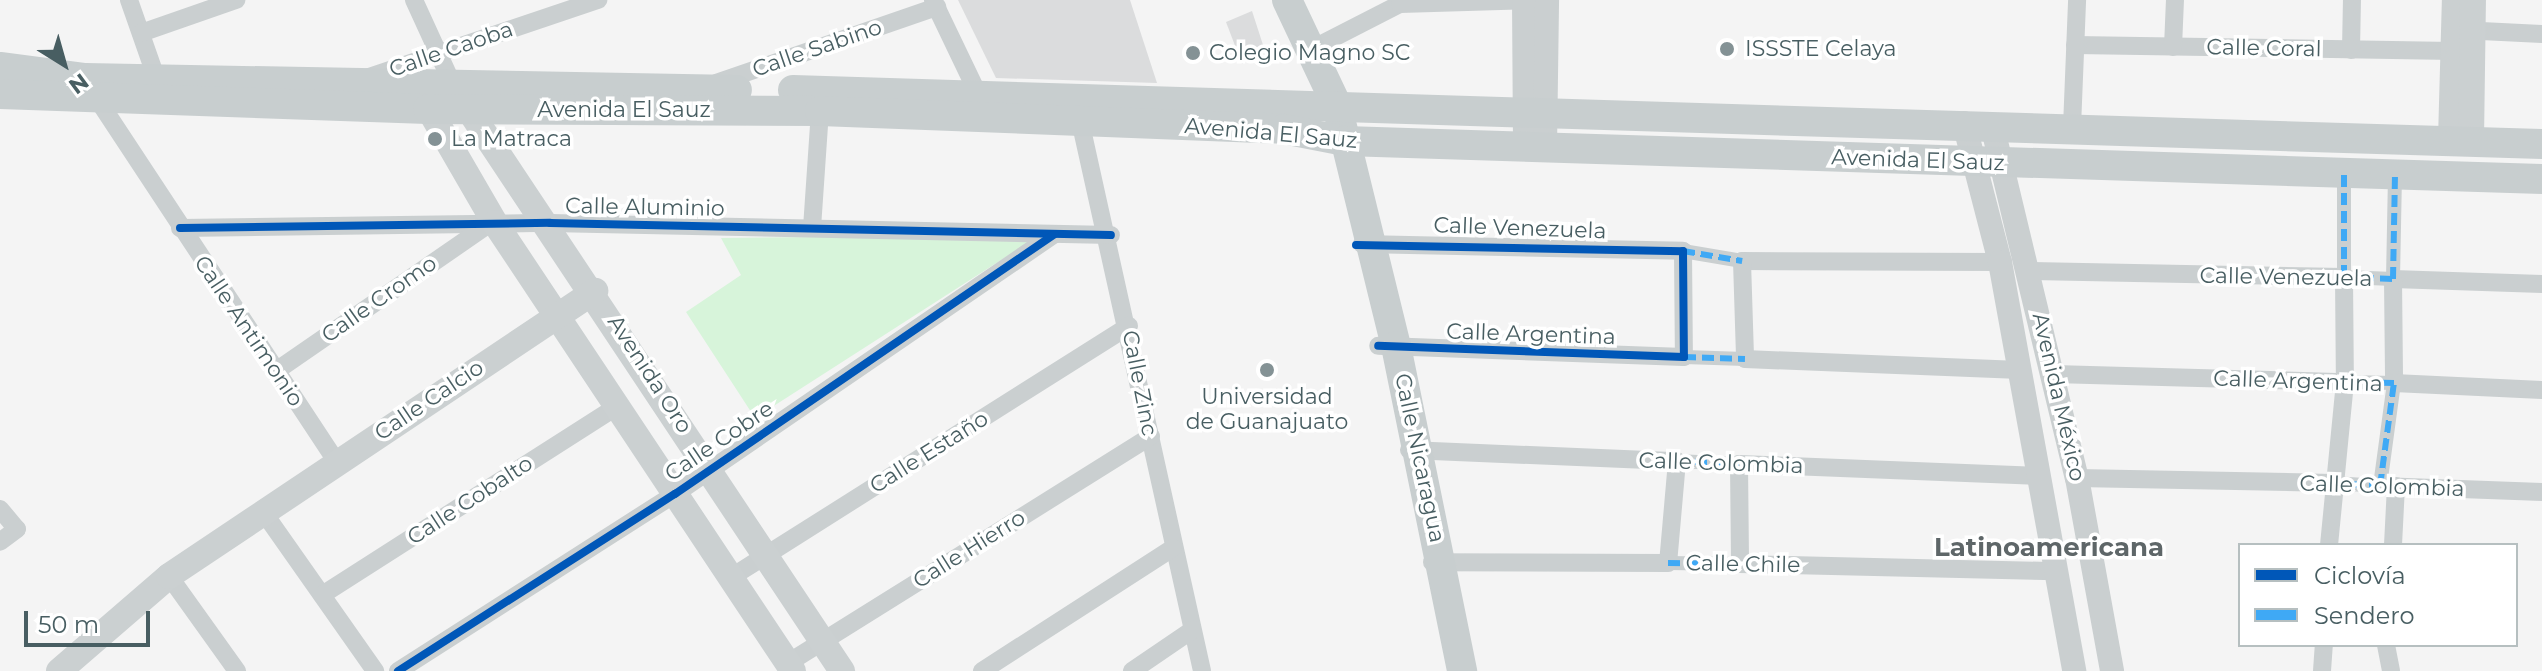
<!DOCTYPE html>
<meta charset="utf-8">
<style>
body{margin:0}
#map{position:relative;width:2542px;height:671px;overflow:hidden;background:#f4f4f4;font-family:Montserrat,sans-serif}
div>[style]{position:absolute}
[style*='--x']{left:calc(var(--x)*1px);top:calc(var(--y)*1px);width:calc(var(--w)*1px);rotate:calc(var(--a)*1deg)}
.green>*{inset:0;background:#d7f4da}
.building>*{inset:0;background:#dbdcdd}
.pedestrian>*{height:14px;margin:-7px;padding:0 7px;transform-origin:7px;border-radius:7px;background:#cacfd0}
.minor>*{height:18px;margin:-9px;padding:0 9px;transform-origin:9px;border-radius:9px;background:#cacfd0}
.tertiary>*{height:24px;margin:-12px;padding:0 12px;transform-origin:12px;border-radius:12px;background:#cacfd0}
.secondary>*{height:26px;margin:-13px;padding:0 13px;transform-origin:13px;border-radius:13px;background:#cbd0d1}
.primary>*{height:30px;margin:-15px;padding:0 15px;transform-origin:15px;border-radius:15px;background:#c8cecf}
.quiet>*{height:6px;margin-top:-3px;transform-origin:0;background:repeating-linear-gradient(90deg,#3fa9f5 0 12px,transparent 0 18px)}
.cycleway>*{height:8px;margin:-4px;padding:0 4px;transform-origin:4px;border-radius:4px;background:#0057b8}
.dots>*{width:22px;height:22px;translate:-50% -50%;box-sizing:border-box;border:4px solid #fff;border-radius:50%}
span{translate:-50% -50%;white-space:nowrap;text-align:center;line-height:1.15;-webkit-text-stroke:7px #fff;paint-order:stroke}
.street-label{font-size:22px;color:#485e62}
.poi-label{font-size:22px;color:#485e62}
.left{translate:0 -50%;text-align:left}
.quarter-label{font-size:26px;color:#5e6668;font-weight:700}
.legend{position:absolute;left:2238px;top:543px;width:280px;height:104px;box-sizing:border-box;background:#fff;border:2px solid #b6bfc0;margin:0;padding:10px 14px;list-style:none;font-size:24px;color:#485e62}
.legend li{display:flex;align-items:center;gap:16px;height:40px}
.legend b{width:40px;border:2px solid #b6bfc0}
.north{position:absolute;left:24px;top:24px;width:80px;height:80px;-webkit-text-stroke:6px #fff;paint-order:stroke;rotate:143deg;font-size:22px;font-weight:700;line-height:32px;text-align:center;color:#485e62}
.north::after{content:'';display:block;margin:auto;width:28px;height:36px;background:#485e62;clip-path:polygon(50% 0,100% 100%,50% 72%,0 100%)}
.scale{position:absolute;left:24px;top:611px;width:126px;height:36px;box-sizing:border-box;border:4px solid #485e62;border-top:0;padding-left:10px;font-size:24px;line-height:28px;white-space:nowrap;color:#485e62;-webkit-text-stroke:6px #fff;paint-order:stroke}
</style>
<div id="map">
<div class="green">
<div style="clip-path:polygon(1040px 235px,755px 418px,686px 312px,741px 275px,721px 238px)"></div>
</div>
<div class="building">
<div style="clip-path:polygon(958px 0,1130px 0,1157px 83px,996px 78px)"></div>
<div style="clip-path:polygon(1252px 11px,1264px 48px,1242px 64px,1226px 22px)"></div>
</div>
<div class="pedestrian">
<div style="--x:2344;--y:175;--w:102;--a:90"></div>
<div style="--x:2344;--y:277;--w:49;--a:2.3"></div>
<div style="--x:2393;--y:279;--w:105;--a:-88.9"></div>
<div style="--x:1683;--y:251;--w:60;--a:9.6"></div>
<div style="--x:1684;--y:357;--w:61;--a:1.9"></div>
<div style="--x:1677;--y:461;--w:62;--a:2.8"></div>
<div style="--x:2333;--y:483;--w:47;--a:3.7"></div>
<div style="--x:2380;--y:486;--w:104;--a:-82.3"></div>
<div style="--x:2394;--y:383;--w:49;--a:-178.8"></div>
<div style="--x:1668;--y:563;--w:72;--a:0.8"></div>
</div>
<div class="minor">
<div style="--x:129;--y:0;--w:85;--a:70.7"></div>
<div style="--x:414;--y:0;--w:89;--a:65.4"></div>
<div style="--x:933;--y:0;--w:102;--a:64.4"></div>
<div style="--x:2461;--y:30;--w:81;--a:2.8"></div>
<div style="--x:141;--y:33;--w:101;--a:-19.2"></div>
<div style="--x:2075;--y:45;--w:378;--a:0.9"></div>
<div style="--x:2173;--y:47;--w:47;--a:-87.6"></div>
<div style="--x:2351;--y:50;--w:50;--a:-88.9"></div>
<div style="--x:1308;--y:51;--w:103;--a:-27.1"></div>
<div style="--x:1400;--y:4;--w:132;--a:-1.7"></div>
<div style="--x:369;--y:77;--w:242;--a:-18.6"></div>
<div style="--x:716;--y:83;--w:234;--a:-19"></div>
<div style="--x:94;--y:94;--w:441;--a:56.6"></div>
<div style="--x:1079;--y:116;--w:568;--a:77.5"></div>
<div style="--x:2072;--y:127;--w:127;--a:-87.7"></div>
<div style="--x:180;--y:228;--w:370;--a:-0.8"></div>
<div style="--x:550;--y:223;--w:561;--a:1.23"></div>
<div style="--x:812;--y:228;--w:117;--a:-86.1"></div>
<div style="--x:1362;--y:244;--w:321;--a:1.2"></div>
<div style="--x:1683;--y:251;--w:106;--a:89.5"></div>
<div style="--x:1684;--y:357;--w:306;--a:-177.9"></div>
<div style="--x:2000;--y:262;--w:258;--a:-179.8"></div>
<div style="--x:1742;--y:261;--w:98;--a:88.2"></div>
<div style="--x:1745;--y:359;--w:275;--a:2.3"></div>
<div style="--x:2030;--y:271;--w:314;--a:1.1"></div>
<div style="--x:2344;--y:277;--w:105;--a:89.5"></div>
<div style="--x:2345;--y:382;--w:164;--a:95.6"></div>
<div style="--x:2542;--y:284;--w:149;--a:-178.1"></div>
<div style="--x:2393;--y:279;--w:104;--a:89.4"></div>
<div style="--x:2394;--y:383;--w:148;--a:2.7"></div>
<div style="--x:276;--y:371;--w:252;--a:-34.6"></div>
<div style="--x:2054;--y:374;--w:291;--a:1.6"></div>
<div style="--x:1409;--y:450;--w:268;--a:2.4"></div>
<div style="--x:1677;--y:461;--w:102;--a:95"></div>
<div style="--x:1668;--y:563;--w:236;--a:-179.8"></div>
<div style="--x:2040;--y:476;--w:301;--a:-177.7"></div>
<div style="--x:1739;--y:464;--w:100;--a:89.4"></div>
<div style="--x:1740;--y:564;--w:316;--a:1.3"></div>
<div style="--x:2077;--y:478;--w:256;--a:1.1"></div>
<div style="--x:2380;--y:486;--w:162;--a:2.1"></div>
<div style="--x:0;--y:509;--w:26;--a:50"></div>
<div style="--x:17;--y:529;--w:21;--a:143"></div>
<div style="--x:262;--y:510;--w:197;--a:54.9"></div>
<div style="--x:2393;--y:545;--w:59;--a:-87.1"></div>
<div style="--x:169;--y:576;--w:117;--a:54.4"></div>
<div style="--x:730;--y:578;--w:472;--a:-32.3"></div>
<div style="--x:322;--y:595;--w:353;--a:-32.6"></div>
<div style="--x:2386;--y:645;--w:26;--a:79"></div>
<div style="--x:788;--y:663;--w:428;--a:-32"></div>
<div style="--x:398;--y:671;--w:329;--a:-32.6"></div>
<div style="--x:675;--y:494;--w:460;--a:-34.4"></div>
<div style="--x:982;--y:671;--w:227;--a:-32.8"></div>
<div style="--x:1132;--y:671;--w:73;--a:-34.3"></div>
<div style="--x:2322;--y:671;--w:26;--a:-86"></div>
</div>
<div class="tertiary">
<div style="--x:1524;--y:0;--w:147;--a:89.6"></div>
<div style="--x:1964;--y:123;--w:144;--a:75.5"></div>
<div style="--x:2000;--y:262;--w:416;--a:79.7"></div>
<div style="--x:1992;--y:125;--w:363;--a:76.5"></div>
<div style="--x:2077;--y:478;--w:196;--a:79.7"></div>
<div style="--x:1545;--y:148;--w:148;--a:-89.2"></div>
</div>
<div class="secondary">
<div style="--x:419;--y:92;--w:151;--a:59.9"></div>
<div style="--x:495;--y:223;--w:538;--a:56.37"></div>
<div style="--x:459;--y:95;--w:692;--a:56.38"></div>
<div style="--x:2451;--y:139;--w:139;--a:-88.4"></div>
<div style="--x:2471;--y:140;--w:140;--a:-89.2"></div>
<div style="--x:59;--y:671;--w:145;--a:-40.8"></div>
<div style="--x:169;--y:576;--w:513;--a:-33.78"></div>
</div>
<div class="primary">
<div style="--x:1287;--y:0;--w:117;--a:64.7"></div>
<div style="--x:1337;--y:106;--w:247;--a:76.2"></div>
<div style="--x:1396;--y:346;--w:332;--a:78.5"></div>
<div style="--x:0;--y:67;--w:86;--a:7.4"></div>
<div style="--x:85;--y:78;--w:652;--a:1.05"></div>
<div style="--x:793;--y:90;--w:1750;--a:1.77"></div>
<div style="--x:0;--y:94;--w:428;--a:2"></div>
<div style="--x:428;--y:109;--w:392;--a:0.3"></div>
<div style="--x:820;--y:111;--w:463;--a:2.2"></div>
<div style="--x:1283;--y:129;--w:63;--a:11"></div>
<div style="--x:1345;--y:141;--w:1198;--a:1.82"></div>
</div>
<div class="quiet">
<div style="--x:2344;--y:175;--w:102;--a:90"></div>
<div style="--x:2344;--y:277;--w:49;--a:2.3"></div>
<div style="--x:2393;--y:279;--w:105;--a:-88.9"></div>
<div style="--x:1683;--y:251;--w:60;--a:9.6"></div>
<div style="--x:1684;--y:357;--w:61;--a:1.9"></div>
<div style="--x:1677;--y:461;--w:62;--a:2.8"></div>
<div style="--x:2333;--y:483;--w:47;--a:3.7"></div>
<div style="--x:2380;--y:486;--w:104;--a:-82.3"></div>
<div style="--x:2394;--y:383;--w:49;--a:-178.8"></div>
<div style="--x:1668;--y:563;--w:72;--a:0.8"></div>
</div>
<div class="cycleway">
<div style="--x:180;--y:228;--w:370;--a:-0.8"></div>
<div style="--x:550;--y:223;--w:561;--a:1.23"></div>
<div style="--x:1356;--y:245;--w:327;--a:1.1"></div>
<div style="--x:1683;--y:251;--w:106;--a:89.5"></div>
<div style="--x:1684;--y:357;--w:306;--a:-177.9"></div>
<div style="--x:398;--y:671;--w:329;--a:-32.6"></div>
<div style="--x:675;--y:494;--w:460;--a:-34.4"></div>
</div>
<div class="dots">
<div style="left:1727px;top:49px;background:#849295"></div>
<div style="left:1193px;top:53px;background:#849295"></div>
<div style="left:435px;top:139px;background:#849295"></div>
<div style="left:1267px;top:370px;background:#849295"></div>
</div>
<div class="street-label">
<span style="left:817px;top:48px;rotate:-19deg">Calle Sabino</span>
<span style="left:2264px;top:48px;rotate:1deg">Calle Coral</span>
<span style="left:451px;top:49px;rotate:-19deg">Calle Caoba</span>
<span style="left:624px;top:110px">Avenida El Sauz</span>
<span style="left:1271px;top:133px;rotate:5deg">Avenida El Sauz</span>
<span style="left:1918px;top:160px;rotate:2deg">Avenida El Sauz</span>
<span style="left:645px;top:207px;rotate:1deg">Calle Aluminio</span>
<span style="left:1520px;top:228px;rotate:2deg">Calle Venezuela</span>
<span style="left:2286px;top:277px;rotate:1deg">Calle Venezuela</span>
<span style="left:379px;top:299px;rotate:-35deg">Calle Cromo</span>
<span style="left:249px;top:331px;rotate:56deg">Calle Antimonio</span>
<span style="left:1531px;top:334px;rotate:2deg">Calle Argentina</span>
<span style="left:650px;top:374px;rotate:57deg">Avenida Oro</span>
<span style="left:2298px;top:381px;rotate:2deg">Calle Argentina</span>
<span style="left:1140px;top:383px;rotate:79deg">Calle Zinc</span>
<span style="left:2059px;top:397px;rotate:77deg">Avenida México</span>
<span style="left:429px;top:400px;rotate:-34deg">Calle Calcio</span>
<span style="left:719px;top:441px;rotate:-34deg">Calle Cobre</span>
<span style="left:929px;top:452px;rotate:-32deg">Calle Estaño</span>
<span style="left:1420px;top:458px;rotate:78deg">Calle Nicaragua</span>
<span style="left:1721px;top:463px;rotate:2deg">Calle Colombia</span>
<span style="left:2382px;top:486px;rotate:2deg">Calle Colombia</span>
<span style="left:470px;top:500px;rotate:-33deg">Calle Cobalto</span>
<span style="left:969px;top:549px;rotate:-32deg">Calle Hierro</span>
<span style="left:1743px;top:564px;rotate:1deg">Calle Chile</span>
</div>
<div class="poi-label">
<span class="left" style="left:1745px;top:49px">ISSSTE Celaya</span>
<span class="left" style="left:1209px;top:53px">Colegio Magno SC</span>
<span class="left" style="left:451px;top:139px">La Matraca</span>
<span style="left:1267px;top:409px">Universidad<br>de Guanajuato</span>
</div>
<div class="quarter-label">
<span style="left:2049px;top:548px">Latinoamericana</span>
</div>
<ul class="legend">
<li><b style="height:10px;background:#0057b8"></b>Ciclovía</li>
<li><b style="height:10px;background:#3fa9f5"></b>Sendero</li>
</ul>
<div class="north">N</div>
<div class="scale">50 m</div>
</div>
